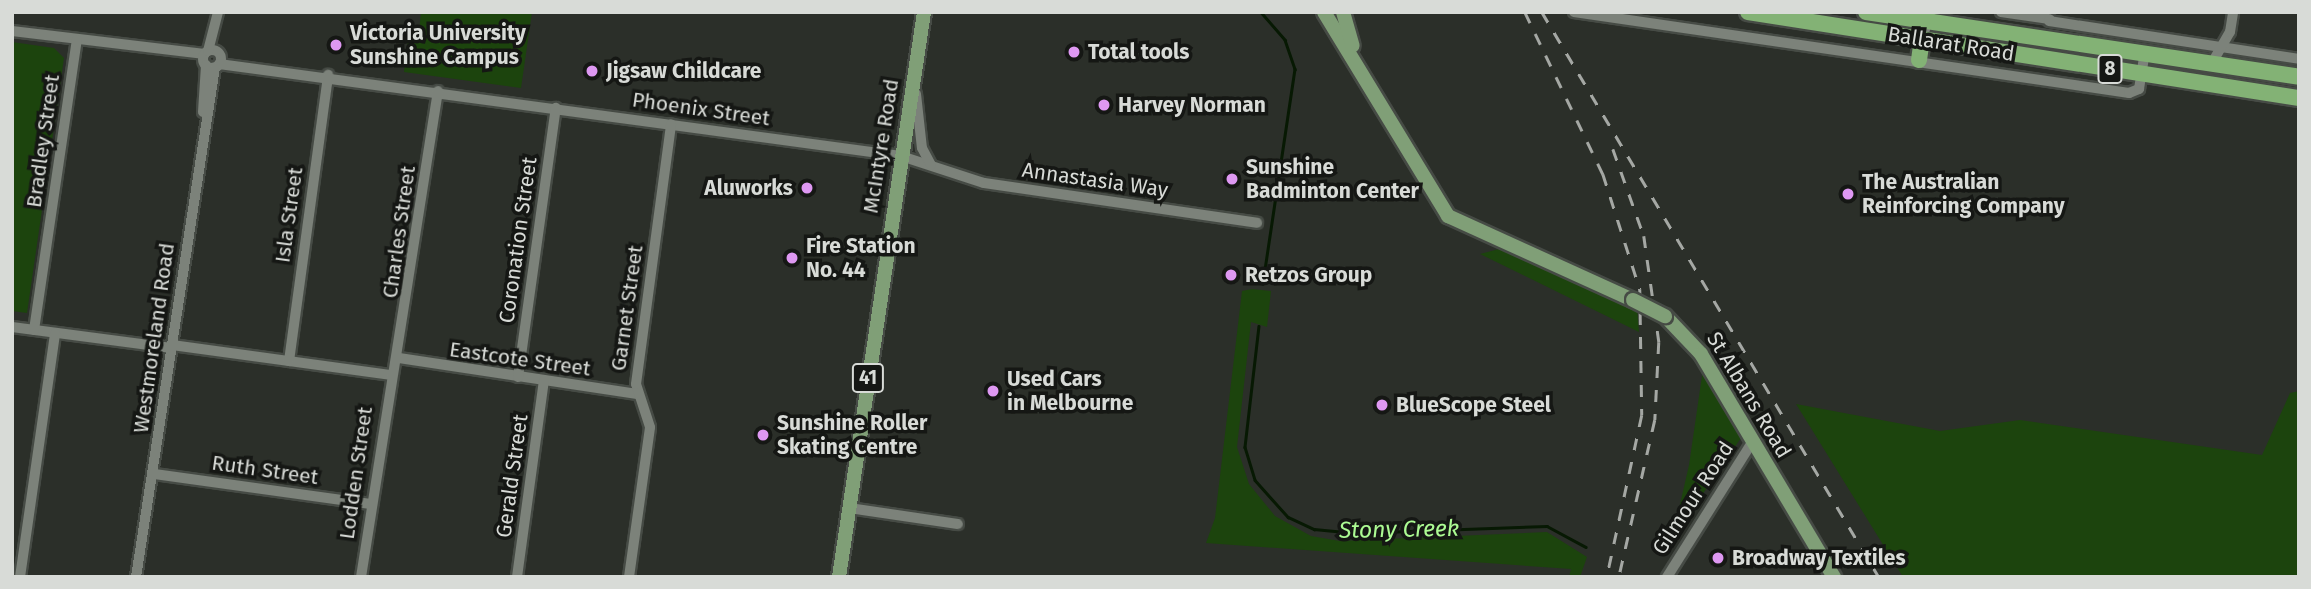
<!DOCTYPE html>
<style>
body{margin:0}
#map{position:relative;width:2311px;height:589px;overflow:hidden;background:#2b2f29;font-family:"Fira Sans",sans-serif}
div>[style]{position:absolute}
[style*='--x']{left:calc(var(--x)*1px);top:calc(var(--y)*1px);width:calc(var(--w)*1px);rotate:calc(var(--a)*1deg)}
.green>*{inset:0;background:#1c440d}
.stream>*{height:2.5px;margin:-1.25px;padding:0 1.25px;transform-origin:1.25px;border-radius:1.25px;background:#071903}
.roads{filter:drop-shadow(2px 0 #464b45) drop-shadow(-2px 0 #464b45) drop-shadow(0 2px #464b45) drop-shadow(0 -2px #464b45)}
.minor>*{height:10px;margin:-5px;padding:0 5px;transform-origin:5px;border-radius:5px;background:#7c827a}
.minor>.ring{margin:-5px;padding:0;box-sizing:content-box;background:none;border:10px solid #7c827a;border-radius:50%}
.major>*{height:14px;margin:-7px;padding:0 7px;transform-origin:7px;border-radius:7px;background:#809f77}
.highway>*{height:16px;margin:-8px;padding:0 8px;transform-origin:8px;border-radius:8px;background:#83b275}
.rail>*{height:2.5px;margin-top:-1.25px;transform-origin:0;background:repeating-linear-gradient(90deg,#a5a8a4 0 12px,transparent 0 24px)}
.bridges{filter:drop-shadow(2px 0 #464b45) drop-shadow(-2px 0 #464b45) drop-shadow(0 2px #464b45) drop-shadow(0 -2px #464b45)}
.major-bridge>*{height:14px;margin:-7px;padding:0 7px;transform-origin:7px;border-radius:7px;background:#809f77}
.dots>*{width:19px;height:19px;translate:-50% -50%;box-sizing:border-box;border:4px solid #151714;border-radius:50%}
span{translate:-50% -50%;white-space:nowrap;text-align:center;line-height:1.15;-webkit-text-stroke:7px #151714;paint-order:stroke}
.shield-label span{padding:2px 5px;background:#151714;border:2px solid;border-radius:5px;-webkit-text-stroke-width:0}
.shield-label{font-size:19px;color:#d8dbd7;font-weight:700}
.poi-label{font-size:21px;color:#d8dbd7;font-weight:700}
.left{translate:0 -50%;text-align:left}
.right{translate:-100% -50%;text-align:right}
.street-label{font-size:21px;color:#d8dbd7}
.water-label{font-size:23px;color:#acfb93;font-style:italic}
.frame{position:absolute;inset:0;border:14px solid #d8dbd7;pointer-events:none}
</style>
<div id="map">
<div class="green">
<div style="clip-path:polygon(421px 12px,532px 12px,521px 88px,404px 72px,409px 31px,419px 32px)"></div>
<div style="clip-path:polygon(12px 42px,54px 48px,64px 58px,27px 313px,12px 311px)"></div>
<div style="clip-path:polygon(1499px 249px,1637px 308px,1639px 332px,1480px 254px)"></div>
<div style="clip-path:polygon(1252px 289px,1271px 291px,1267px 327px,1251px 322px,1237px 447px,1249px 484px,1275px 516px,1311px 536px,1340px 541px,1547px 532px,1587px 557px,1580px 577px,1569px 577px,1571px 569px,1206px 543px,1215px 518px,1242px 291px)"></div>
<div style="clip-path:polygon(1703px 369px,1743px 435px,1672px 539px,1689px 465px)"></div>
<div style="clip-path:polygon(2299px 391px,2299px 577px,1903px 577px,1796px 404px,1940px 431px,2020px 420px,2262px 455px,2290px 393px)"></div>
</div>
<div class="stream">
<div style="--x:1261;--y:12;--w:37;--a:49"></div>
<div style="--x:1285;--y:40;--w:31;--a:71"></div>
<div style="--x:1295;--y:69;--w:217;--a:98.5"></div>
<div style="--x:1259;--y:326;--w:122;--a:96.6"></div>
<div style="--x:1245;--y:447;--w:34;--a:73"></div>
<div style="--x:1255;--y:480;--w:50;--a:48.3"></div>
<div style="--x:1288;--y:517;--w:29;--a:25"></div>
<div style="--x:1314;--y:529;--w:41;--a:5.6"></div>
<div style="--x:1355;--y:533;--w:192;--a:-2.1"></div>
<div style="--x:1547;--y:526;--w:44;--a:28.3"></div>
</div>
<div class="roads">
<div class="minor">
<div style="--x:1574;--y:12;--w:561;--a:8.3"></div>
<div style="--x:2129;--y:93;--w:11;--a:-22"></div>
<div style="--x:2139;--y:89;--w:36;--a:-81"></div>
<div style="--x:2001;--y:12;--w:49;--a:8.3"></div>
<div style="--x:2049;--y:21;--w:253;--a:8.6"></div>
<div style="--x:12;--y:31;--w:194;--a:6.8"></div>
<div style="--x:1922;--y:39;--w:28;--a:-73"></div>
<div class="ring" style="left:203px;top:50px;width:8px;height:8px"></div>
<div style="--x:208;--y:51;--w:40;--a:-75.6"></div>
<div style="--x:2212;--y:63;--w:36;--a:-60"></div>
<div style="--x:2230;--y:32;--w:20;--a:-81"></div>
<div style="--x:219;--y:64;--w:688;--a:7.68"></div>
<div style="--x:901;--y:156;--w:87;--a:18"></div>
<div style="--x:984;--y:183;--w:276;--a:8.3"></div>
<div style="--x:916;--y:94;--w:54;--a:83.7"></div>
<div style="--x:922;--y:148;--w:19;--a:62"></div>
<div style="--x:203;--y:112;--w:47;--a:-86.3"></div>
<div style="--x:12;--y:327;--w:161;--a:7.5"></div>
<div style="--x:34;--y:330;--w:293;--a:-81.6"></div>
<div style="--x:172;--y:345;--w:220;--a:7.8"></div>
<div style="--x:399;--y:358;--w:241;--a:8.6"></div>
<div style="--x:289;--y:361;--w:289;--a:-82.2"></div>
<div style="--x:518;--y:377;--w:272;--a:-82"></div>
<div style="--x:154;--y:474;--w:219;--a:7.9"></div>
<div style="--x:849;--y:508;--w:110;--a:8.4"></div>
<div style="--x:20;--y:577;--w:246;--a:-81.8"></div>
<div style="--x:136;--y:577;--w:516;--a:-81.19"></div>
<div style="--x:361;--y:577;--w:492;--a:-81"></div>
<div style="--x:517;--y:577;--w:198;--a:-82.2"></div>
<div style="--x:629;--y:577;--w:151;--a:-82"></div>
<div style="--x:650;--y:427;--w:45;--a:-108"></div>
<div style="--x:636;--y:384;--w:262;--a:-82.3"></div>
<div style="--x:1667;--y:577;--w:161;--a:-57.7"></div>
</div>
<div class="major">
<div style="--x:1324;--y:12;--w:239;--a:58.7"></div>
<div style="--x:1448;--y:216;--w:203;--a:24.4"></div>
<div style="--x:1343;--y:12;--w:35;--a:74"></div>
<div style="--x:1665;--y:316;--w:52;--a:46.5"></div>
<div style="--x:1701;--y:354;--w:260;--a:59.2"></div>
<div style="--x:839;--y:577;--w:571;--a:-81.44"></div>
</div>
<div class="highway">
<div style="--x:1748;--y:12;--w:558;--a:8.87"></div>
<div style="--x:1866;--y:12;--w:438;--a:8.5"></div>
<div style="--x:1919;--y:60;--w:21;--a:-82"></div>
</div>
</div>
<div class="rail">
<div style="--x:1525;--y:12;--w:180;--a:64.3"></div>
<div style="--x:1603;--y:174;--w:121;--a:72.2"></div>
<div style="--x:1640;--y:289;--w:126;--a:89.1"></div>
<div style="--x:1642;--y:415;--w:166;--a:102.2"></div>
<div style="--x:1542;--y:12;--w:658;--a:59.19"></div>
<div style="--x:1613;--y:149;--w:92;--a:70.4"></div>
<div style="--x:1644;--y:236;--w:107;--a:81.9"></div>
<div style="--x:1659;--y:342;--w:78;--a:92.9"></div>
<div style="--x:1655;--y:420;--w:161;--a:102.9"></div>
</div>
<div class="bridges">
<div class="major-bridge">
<div style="--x:1633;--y:300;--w:36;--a:27"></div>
</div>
</div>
<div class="dots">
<div style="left:336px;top:45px;background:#de98f2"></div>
<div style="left:1074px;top:52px;background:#de98f2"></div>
<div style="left:592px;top:71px;background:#de98f2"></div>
<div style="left:1104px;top:105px;background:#de98f2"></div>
<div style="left:1232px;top:179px;background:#de98f2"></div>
<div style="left:807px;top:188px;background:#de98f2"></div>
<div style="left:1848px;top:194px;background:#de98f2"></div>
<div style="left:792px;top:258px;background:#de98f2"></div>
<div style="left:1231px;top:275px;background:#de98f2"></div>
<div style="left:993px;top:391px;background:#de98f2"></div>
<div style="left:1382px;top:405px;background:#de98f2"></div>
<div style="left:763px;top:435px;background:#de98f2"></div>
<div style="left:1718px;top:558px;background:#de98f2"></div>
</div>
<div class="shield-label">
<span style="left:2110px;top:69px">8</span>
<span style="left:868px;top:378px">41</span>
</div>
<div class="poi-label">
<span class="left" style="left:350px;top:45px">Victoria University<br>Sunshine Campus</span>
<span class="left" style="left:1088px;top:52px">Total tools</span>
<span class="left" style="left:606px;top:71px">Jigsaw Childcare</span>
<span class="left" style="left:1118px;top:105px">Harvey Norman</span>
<span class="left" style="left:1246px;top:179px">Sunshine<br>Badminton Center</span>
<span class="left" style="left:1862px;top:194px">The Australian<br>Reinforcing Company</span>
<span class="right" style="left:793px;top:188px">Aluworks</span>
<span class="left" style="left:806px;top:258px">Fire Station<br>No. 44</span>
<span class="left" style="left:1245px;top:275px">Retzos Group</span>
<span class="left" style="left:1007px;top:391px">Used Cars<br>in Melbourne</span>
<span class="left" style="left:1396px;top:405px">BlueScope Steel</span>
<span class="left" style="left:777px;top:435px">Sunshine Roller<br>Skating Centre</span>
<span class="left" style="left:1732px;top:558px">Broadway Textiles</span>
</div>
<div class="street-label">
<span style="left:1951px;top:44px;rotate:9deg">Ballarat Road</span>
<span style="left:701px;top:109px;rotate:8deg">Phoenix Street</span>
<span style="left:43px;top:141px;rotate:-82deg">Bradley Street</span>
<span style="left:881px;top:146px;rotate:-81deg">McIntyre Road</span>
<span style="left:1095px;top:180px;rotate:8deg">Annastasia Way</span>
<span style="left:289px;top:215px;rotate:-82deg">Isla Street</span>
<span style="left:399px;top:232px;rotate:-82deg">Charles Street</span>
<span style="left:518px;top:240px;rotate:-82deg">Coronation Street</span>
<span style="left:627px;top:308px;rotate:-82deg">Garnet Street</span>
<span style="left:154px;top:338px;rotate:-82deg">Westmoreland Road</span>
<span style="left:520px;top:359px;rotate:8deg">Eastcote Street</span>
<span style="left:1749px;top:395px;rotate:59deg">St Albans Road</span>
<span style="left:265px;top:470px;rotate:8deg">Ruth Street</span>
<span style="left:356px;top:473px;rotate:-82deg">Lodden Street</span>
<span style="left:512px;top:476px;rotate:-82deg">Gerald Street</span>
<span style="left:1693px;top:498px;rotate:-57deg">Gilmour Road</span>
</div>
<div class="water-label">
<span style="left:1399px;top:529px;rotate:-1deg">Stony Creek</span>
</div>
<div class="frame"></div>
</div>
